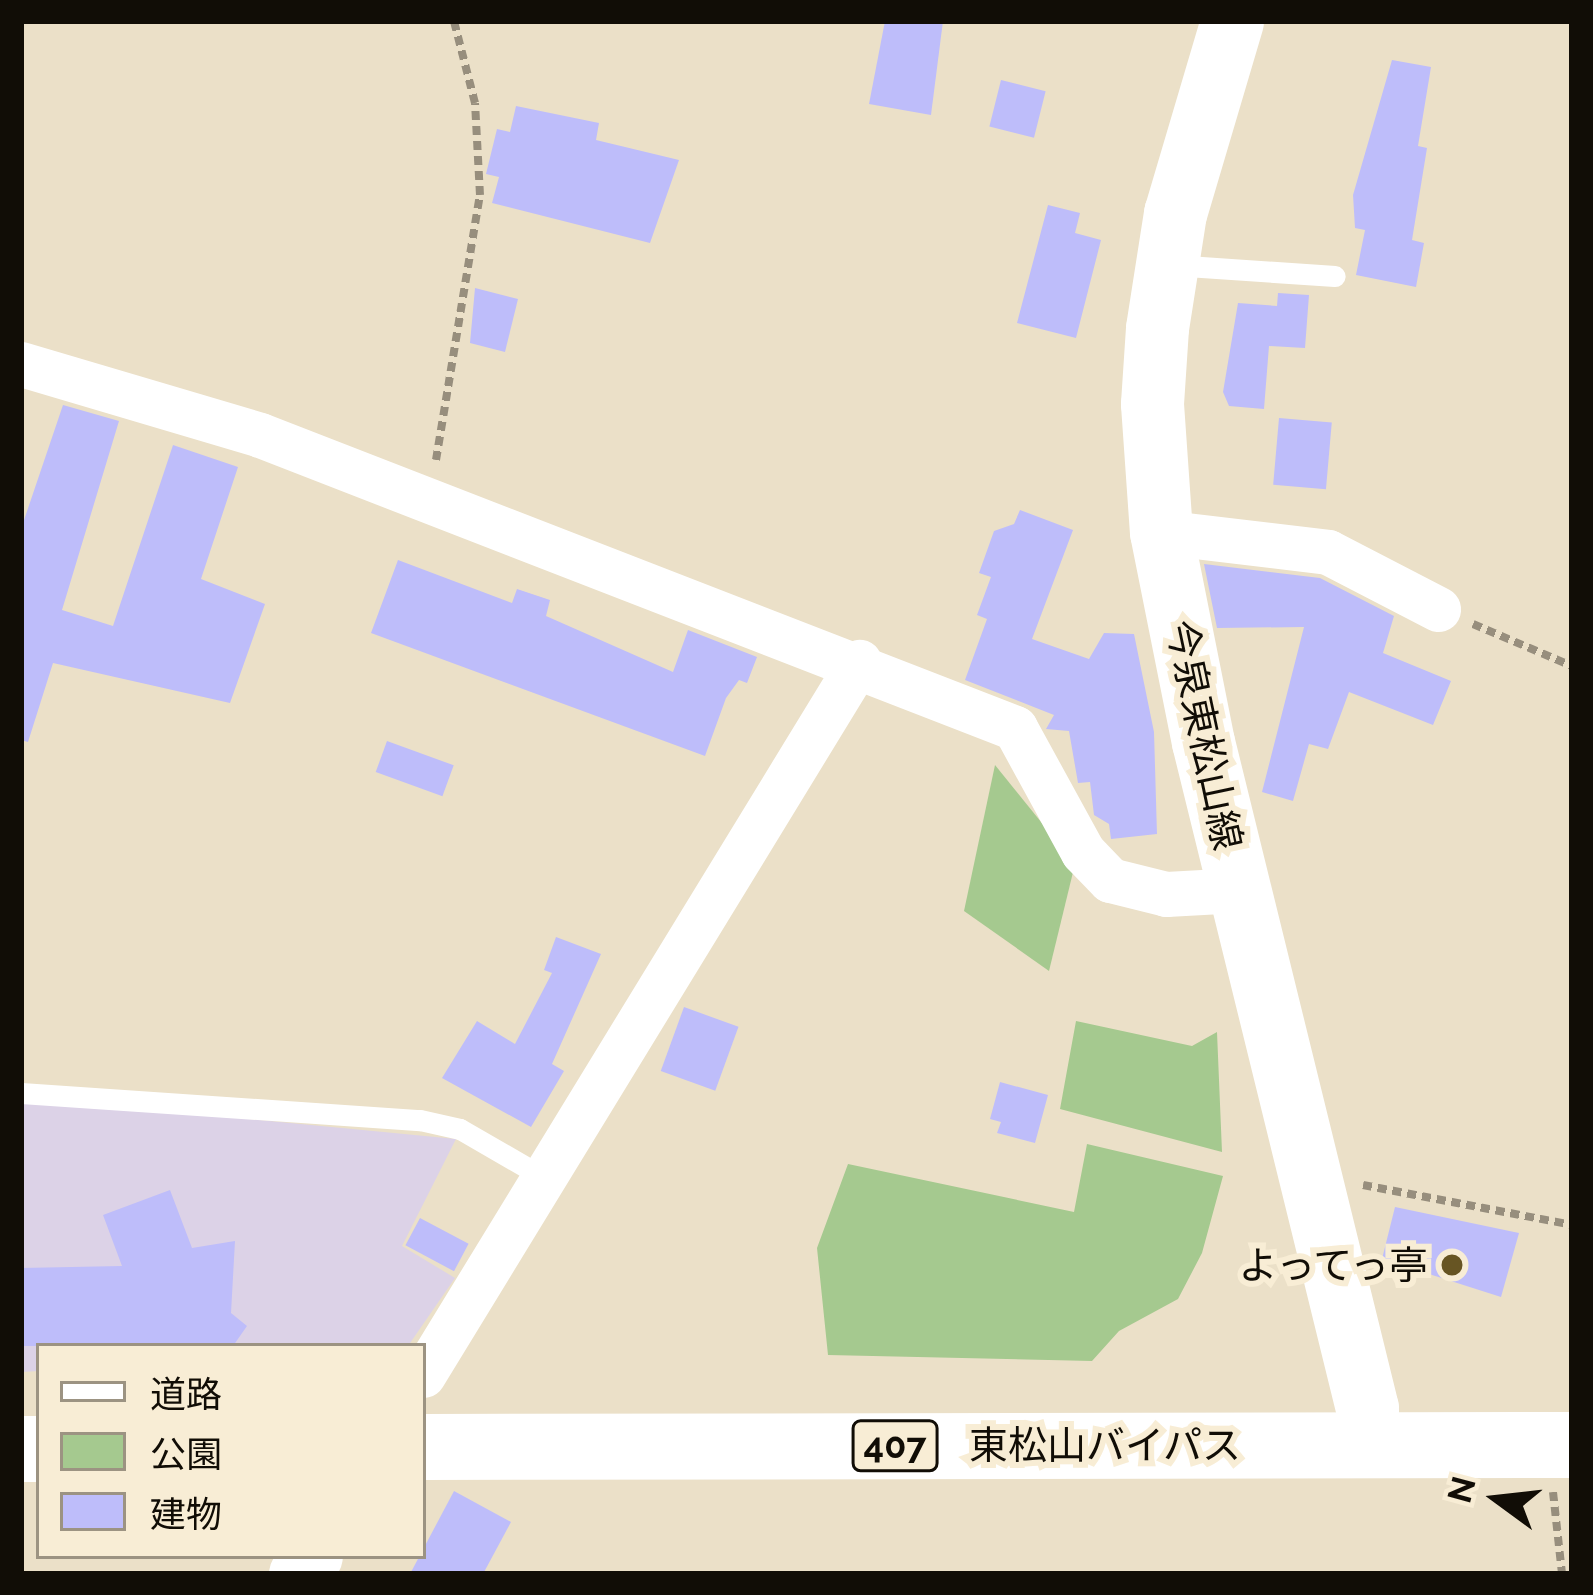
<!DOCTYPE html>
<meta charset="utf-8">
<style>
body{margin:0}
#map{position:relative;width:1593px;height:1595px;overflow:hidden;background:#ebe0c8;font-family:Raleway,"Noto Sans JP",sans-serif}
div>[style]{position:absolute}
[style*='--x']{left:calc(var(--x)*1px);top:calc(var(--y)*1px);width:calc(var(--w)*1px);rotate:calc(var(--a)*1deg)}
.industrial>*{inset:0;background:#dcd2e7}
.green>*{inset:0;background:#a5c98f}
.building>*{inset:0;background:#bebdfa;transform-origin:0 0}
.path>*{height:8px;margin-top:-4px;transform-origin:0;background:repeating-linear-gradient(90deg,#978e7d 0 9px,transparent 0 15px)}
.lane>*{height:21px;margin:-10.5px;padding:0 10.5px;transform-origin:10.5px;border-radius:10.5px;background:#fff}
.street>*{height:45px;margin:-22.5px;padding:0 22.5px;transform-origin:22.5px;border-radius:22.5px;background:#fff}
.secondary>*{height:63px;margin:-31.5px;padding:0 31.5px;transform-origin:31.5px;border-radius:31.5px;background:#fff}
.highway>*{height:66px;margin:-33px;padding:0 33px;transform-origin:33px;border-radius:33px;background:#fff}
.dots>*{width:33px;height:33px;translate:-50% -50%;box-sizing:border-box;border:6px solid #f8edd5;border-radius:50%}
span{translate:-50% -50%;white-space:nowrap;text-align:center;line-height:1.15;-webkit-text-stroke:12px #f8edd5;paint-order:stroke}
.shield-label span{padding:3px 9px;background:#f8edd5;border:3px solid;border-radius:9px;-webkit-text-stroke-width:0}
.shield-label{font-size:36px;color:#110d06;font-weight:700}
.street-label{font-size:39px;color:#110d06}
.poi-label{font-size:39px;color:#110d06}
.right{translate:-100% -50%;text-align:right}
.frame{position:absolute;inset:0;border:24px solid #110d06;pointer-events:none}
.legend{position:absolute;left:36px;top:1343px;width:390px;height:216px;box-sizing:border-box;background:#f8edd5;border:3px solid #9c9382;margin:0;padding:15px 21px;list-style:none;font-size:36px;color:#110d06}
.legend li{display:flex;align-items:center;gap:24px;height:60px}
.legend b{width:60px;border:3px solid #9c9382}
.north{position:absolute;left:1437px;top:1439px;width:120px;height:120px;-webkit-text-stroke:9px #f8edd5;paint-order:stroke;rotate:285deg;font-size:33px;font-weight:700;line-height:48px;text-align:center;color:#110d06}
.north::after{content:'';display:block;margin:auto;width:42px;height:54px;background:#110d06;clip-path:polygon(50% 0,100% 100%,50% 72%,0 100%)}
</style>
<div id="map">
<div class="industrial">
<div style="clip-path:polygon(21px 1097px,456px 1139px,402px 1246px,455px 1278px,408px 1346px,39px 1346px,39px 1371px,21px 1372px)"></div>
</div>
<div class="green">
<div style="clip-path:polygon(995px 765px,1075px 864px,1049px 971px,964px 911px)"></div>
<div style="clip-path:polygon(1076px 1021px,1192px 1046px,1217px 1032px,1222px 1152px,1060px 1109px)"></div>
<div style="clip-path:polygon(1087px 1144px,1223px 1176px,1202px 1253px,1178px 1299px,1119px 1331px,1092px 1361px,828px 1355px,817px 1248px,848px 1164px,1074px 1212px)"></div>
</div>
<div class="building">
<div style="clip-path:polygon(885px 21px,943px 21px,931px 115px,869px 104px)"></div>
<div style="clip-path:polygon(1392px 60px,1431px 67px,1418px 146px,1427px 148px,1412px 240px,1424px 243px,1416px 287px,1356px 275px,1365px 230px,1355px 228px,1353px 195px)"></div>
<div style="left:1001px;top:80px;width:46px;height:48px;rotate:14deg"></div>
<div style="clip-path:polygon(516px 106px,599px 123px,596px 140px,679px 160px,650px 243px,492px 203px,499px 177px,486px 174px,497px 129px,510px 132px)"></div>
<div style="clip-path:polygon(1048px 205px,1080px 213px,1075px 233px,1101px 240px,1076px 338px,1017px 323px)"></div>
<div style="clip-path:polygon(475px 288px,518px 299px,505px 352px,470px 343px)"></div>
<div style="clip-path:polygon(1278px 293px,1309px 295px,1305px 348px,1269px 346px,1264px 409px,1229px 406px,1223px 392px,1238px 303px,1277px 306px)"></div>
<div style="clip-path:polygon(63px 405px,119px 421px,62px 610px,113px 626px,173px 445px,238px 467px,201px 579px,265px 604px,230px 703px,53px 663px,28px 742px,21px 740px,21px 529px)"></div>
<div style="left:1279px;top:418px;width:53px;height:67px;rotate:5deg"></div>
<div style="clip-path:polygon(1020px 510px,1073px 530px,1032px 639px,1089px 659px,1104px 633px,1134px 634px,1154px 732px,1157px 834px,1111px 839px,1109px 824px,1094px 815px,1090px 782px,1078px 783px,1069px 731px,1046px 729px,1054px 715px,965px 680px,987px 619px,977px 615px,991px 577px,979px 573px,994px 531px,1014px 524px)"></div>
<div style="clip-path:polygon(398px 560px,512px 603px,517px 589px,550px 600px,546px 616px,673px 672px,688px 630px,757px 657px,747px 683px,739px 680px,726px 698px,705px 756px,371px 633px)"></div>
<div style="clip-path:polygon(1204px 564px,1320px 578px,1394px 616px,1383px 653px,1451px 681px,1433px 725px,1349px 692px,1328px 749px,1309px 744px,1293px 801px,1262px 792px,1304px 627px,1217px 628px)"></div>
<div style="left:387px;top:741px;width:71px;height:33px;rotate:20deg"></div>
<div style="clip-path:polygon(556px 937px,601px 954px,552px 1064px,564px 1071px,531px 1127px,442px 1078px,477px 1021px,515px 1044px,552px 973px,544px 970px)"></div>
<div style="left:684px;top:1007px;width:58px;height:68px;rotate:20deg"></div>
<div style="clip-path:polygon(1000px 1082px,1048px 1095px,1035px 1143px,997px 1133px,1001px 1122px,990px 1119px)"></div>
<div style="clip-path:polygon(170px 1190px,192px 1248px,235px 1241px,231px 1313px,247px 1326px,233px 1346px,21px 1346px,21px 1268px,122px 1266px,103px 1215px)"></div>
<div style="clip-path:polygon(1395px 1207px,1519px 1233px,1501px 1297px,1382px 1259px)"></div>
<div style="left:420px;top:1218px;width:55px;height:31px;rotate:28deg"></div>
<div style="clip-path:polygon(454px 1491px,511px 1522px,483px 1574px,410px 1574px)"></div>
</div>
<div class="path">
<div style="--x:436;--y:460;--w:269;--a:-80.6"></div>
<div style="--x:480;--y:195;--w:92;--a:-93.1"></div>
<div style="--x:475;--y:103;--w:85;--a:-104.4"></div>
<div style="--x:1473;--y:624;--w:108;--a:23"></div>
<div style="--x:1363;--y:1185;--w:213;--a:10.8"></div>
<div style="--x:1553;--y:1492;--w:82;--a:83.7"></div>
</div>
<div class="lane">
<div style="--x:1172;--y:265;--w:163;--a:3.9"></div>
<div style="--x:21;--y:1093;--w:400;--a:3.9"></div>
<div style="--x:420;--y:1120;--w:41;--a:12.7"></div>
<div style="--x:460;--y:1129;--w:98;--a:30"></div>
</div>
<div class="street">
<div style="--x:21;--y:364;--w:249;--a:16.5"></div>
<div style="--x:260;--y:435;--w:810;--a:21.21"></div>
<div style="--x:1015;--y:728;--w:141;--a:61.3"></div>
<div style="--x:1083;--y:852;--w:39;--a:46"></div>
<div style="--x:1110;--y:880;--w:58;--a:14"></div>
<div style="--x:1166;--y:894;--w:73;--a:-3.1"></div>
<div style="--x:1161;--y:532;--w:168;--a:6.8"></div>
<div style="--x:1328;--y:552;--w:124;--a:27.4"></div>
<div style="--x:423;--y:1375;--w:836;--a:-58.55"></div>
</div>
<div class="secondary">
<div style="--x:1232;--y:21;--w:200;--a:106.5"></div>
<div style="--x:1175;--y:213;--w:116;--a:98.9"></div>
<div style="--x:1157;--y:328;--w:76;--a:93.8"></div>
<div style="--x:1152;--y:404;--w:128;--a:86"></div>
<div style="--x:1161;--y:532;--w:214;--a:78.7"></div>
<div style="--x:1203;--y:742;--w:686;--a:76.17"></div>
<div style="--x:1367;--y:1408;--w:36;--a:90"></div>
<div style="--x:300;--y:1574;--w:21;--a:-59"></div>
</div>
<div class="highway">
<div style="--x:423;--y:1447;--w:1149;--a:-0.1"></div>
<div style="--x:21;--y:1449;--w:18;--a:0"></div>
</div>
<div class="dots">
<div style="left:1452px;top:1265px;background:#675523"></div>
</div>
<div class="shield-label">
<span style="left:895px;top:1446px">407</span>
</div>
<div class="street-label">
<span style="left:1204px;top:735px;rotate:78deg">今泉東松山線</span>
<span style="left:1105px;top:1445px">東松山バイパス</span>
</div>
<div class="poi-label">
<span class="right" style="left:1428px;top:1265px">よってっ亭</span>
</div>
<div class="frame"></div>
<ul class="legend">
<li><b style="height:15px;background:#fff"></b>道路</li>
<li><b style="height:33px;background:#a5c98f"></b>公園</li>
<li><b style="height:33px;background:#bebdfa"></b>建物</li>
</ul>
<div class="north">N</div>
</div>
